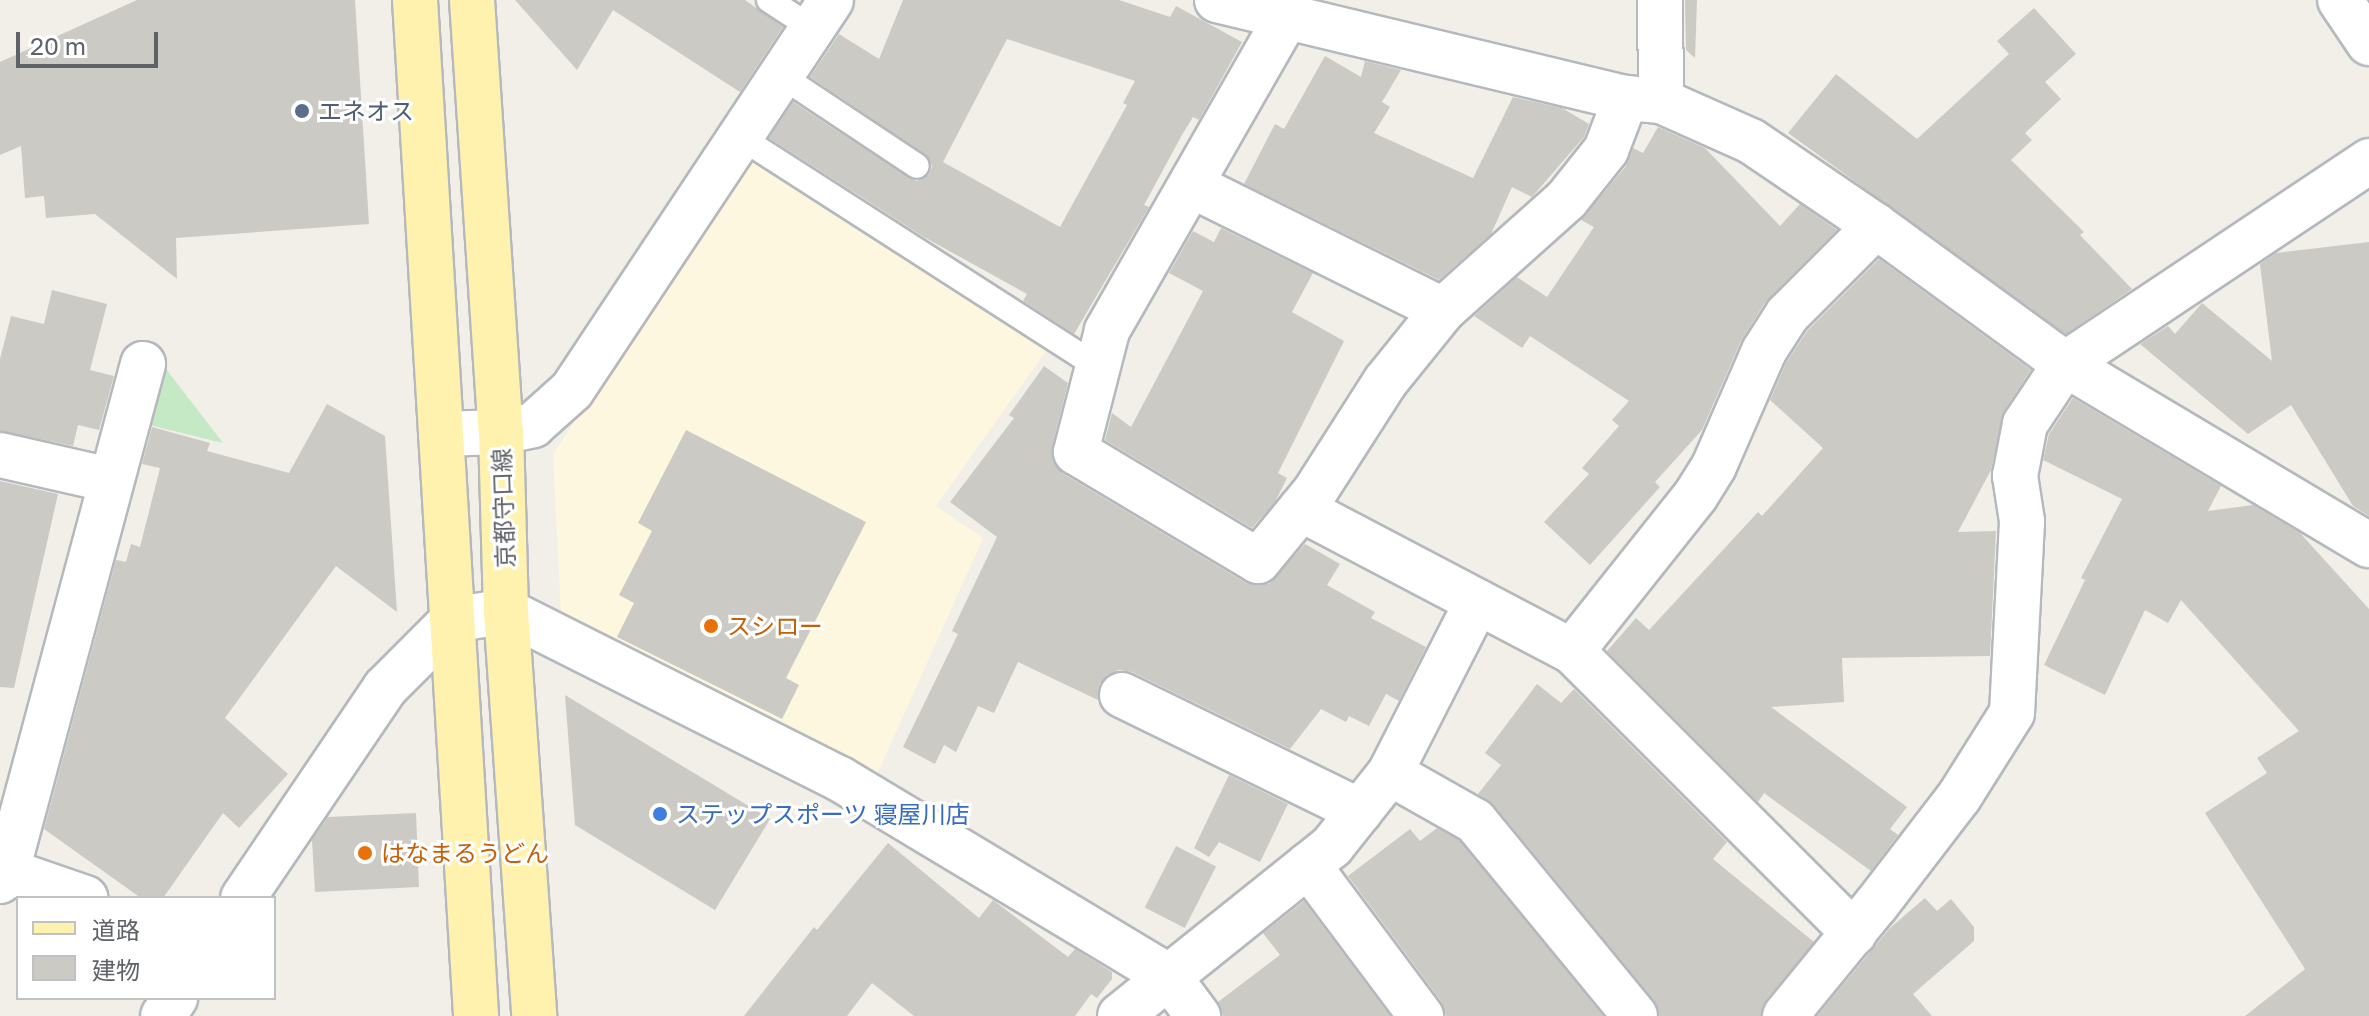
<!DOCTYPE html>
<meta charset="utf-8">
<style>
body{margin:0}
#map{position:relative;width:2369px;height:1016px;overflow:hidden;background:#f1efe8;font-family:"Golos Text","Noto Sans JP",sans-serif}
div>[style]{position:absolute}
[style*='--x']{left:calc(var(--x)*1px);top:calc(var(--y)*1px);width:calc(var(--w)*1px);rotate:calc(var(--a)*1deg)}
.commercial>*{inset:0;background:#fef7e0}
.green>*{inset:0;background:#c5e8c5}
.building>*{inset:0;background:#cccac5;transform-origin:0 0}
.roads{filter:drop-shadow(2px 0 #b5b8bc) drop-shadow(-2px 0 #b5b8bc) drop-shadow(0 2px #b5b8bc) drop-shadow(0 -2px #b5b8bc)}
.lane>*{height:24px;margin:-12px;padding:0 12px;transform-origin:12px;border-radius:12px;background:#fff}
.street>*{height:44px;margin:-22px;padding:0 22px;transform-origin:22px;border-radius:22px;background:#fff}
.primary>*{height:44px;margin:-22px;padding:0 22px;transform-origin:22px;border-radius:22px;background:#fff2af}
.dots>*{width:22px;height:22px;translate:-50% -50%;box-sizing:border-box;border:4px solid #fff;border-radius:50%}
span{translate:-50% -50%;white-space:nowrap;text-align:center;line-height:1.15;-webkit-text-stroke:6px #fff;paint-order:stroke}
.service-label{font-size:24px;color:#4e5e75}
.left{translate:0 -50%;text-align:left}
.street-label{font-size:24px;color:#5f6368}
.food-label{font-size:24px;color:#c56008}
.shop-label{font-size:24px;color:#366cbe}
.legend{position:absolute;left:16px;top:896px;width:260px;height:104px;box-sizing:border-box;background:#fff;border:2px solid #bfc1c3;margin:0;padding:10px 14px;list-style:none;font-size:24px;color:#5f6368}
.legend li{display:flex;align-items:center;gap:16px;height:40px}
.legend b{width:40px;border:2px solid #bfc1c3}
.scale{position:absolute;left:16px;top:32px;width:142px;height:36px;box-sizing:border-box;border:4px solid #5f6368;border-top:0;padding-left:10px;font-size:24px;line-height:28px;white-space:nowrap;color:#5f6368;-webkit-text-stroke:6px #fff;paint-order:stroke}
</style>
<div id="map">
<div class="commercial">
<div style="clip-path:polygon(750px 156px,1048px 348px,936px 506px,983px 538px,875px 779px,561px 613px,553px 454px)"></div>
</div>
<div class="green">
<div style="clip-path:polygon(156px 356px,223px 443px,141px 423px)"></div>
</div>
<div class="building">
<div style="clip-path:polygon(137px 0,355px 0,369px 224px,176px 238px,177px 279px,95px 214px,46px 218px,44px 196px,25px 198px,21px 146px,0 155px,0 62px)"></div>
<div style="clip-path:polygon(515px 0,745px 0,783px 27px,740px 92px,613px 10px,577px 70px)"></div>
<div style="clip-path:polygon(evenodd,903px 0,1119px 0,1170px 17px,1176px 6px,1242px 42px,1199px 120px,1193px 117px,1182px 135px,1144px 205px,1149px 207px,1074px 334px,1023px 301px,1027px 294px,924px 237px,769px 138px,793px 102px,909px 178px,917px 181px,929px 175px,932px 166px,925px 154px,810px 77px,839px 34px,879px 59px,903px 0,1007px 39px,1135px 81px,1123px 103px,1127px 105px,1060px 227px,943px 162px,1007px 39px)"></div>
<div style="clip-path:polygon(1685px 0,1697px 0,1695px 58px,1686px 50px)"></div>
<div style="clip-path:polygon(2034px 8px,2076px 54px,2045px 82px,2061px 99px,2025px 133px,2032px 140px,2011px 160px,2084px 232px,2080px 235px,2132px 289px,2066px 334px,1788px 133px,1836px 74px,1917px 139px,2009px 54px,1997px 41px)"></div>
<div style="clip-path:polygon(1325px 56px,1361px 77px,1365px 61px,1401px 70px,1382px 102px,1390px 107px,1374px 133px,1473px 178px,1513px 97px,1562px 108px,1589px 124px,1584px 137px,1532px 197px,1512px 187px,1491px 234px,1439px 280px,1244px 184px,1275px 124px,1284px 129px)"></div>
<div style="clip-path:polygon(1658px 127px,1705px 148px,1780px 226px,1800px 204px,1837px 230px,1766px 301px,1741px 341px,1702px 430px,1655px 482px,1660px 487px,1590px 565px,1544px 522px,1589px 474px,1582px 468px,1619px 426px,1612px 420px,1629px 401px,1530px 336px,1522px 348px,1474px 316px,1517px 277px,1547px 297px,1594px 227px,1581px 220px,1626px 166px,1633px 148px,1643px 153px)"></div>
<div style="clip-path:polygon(1221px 228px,1313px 273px,1292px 312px,1344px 341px,1278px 473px,1287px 478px,1275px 502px,1252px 528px,1105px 440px,1112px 413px,1131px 427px,1203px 291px,1169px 273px,1193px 231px,1214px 242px)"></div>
<div style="clip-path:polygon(2369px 242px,2369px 516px,2353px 506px,2291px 405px,2248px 434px,2140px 344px,2168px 326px,2175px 334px,2202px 303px,2272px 361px,2260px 264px,2276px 253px)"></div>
<div style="clip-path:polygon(1879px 259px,2031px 370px,2004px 411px,1991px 470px,1958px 532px,1996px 531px,1990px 656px,1842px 658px,1844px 702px,1771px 707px,1907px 807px,1890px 829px,1898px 835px,1871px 871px,1764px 793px,1758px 802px,1607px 651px,1636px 618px,1649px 630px,1758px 512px,1762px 516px,1823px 448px,1770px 400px,1786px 363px,1807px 331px)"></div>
<div style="clip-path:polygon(52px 290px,107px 304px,90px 370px,114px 376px,99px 430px,78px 425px,73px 446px,0 431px,0 359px,11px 316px,44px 324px)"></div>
<div style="clip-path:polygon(1044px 366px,1068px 383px,1052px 447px,1053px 461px,1062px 473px,1246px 583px,1269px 584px,1305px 544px,1340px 564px,1327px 585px,1375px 612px,1371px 618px,1426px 647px,1399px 701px,1386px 694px,1369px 726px,1349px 716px,1346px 722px,1321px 709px,1290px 749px,1132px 672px,1119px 670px,1107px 675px,1099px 685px,1098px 700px,1018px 662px,994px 713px,978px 706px,956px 752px,944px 745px,935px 764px,903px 747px,958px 634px,952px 631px,997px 537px,950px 502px,1014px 418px,1009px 415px)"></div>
<div style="clip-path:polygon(2073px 398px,2221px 486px,2208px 511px,2253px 505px,2300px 533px,2369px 609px,2369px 1016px,2245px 1016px,2305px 969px,2205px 813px,2267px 773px,2257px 758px,2299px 731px,2181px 600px,2168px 623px,2145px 610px,2105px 695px,2044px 665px,2085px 580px,2081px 578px,2122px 499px,2043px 460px,2049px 434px)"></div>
<div style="clip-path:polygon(327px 404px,385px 436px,397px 612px,336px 566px,225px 718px,288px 774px,239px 828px,223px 813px,163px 898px,141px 898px,44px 829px,116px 560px,126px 562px,131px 544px,140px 547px,160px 468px,142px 464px,152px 427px,210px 443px,207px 451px,289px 473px)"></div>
<div style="clip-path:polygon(686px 430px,866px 522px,786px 678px,799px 685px,782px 719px,617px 637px,634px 603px,619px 595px,652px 531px,638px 523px)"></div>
<div style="clip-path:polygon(0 481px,58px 494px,14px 688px,0 687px)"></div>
<div style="clip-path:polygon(1537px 684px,1561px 703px,1574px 689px,1727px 842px,1713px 859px,1814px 942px,1766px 1000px,1761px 1016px,1659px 1016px,1654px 1000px,1494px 805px,1478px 794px,1501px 765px,1485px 753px)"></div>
<div style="clip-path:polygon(565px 695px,770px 819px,715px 910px,575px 825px)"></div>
<div style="clip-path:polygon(1229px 775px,1288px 804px,1260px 862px,1219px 842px,1209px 857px,1194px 848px)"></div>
<div style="clip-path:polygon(416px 813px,419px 887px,315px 892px,312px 840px,328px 817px)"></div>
<div style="clip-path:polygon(1437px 828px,1459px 840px,1603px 1016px,1446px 1016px,1441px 1001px,1348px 876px,1410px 829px,1420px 841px)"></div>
<div style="clip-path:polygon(888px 843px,979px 918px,993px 900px,1068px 957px,1075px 949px,1112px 972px,1112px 979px,1097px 998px,1091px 994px,1075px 1016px,914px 1016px,872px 983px,847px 1016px,744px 1016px,814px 927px,817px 930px)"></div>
<div style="left:1176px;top:846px;width:45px;height:69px;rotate:27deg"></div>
<div style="clip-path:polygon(1925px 898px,1937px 911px,1951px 899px,1974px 927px,1974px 941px,1913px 994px,1932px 1016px,1817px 1016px,1890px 928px)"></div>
<div style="clip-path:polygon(1304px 901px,1390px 1016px,1223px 1016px,1218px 1002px,1280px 955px,1263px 933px)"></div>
</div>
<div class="roads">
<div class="lane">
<div style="--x:769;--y:0;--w:51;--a:33.1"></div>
<div style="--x:780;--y:75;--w:164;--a:33.6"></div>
<div style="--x:740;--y:137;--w:426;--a:32.7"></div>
</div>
<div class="street">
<div style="--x:1217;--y:0;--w:421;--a:13.5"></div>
<div style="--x:1626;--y:98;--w:35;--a:5"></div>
<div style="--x:1661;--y:101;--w:98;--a:24"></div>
<div style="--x:1751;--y:141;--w:151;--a:34.2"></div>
<div style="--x:1876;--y:226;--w:234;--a:36.1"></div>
<div style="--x:2065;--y:364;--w:354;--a:30.8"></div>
<div style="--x:1660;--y:0;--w:101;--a:89.4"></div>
<div style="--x:2340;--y:0;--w:52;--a:56"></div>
<div style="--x:1286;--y:18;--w:361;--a:119.8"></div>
<div style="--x:1107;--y:331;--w:125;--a:104.4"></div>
<div style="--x:1076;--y:452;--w:212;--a:30.9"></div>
<div style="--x:1258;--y:561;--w:88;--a:-50.5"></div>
<div style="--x:1314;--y:493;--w:132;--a:-57.4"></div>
<div style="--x:1385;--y:382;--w:92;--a:-51.1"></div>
<div style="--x:1443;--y:310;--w:166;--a:-41.8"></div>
<div style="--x:1567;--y:199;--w:63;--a:-51.5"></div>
<div style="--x:1606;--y:150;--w:56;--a:-69"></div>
<div style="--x:1191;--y:185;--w:281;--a:26.4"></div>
<div style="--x:441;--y:434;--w:60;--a:-1.9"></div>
<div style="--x:501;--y:432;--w:33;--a:-12"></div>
<div style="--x:533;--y:425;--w:52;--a:-41.9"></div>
<div style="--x:572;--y:390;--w:468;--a:-56.4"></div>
<div style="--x:0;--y:455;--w:113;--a:12.8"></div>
<div style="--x:1301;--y:509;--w:306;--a:27.7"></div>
<div style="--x:1572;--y:651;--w:399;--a:45"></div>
<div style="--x:1572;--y:651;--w:199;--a:-51.5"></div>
<div style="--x:1696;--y:495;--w:34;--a:-58"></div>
<div style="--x:1714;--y:466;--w:125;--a:-66.5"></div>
<div style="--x:1764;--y:351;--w:43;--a:-57.4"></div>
<div style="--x:1787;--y:315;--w:126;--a:-45"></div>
<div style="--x:1122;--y:695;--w:265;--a:26"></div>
<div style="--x:1390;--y:773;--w:98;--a:29.5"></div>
<div style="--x:1475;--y:821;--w:252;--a:50.6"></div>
<div style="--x:1308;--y:865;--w:189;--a:53.2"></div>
<div style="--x:0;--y:871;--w:7;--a:0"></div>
<div style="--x:7;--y:871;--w:83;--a:19.1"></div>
<div style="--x:0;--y:881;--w:12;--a:-55"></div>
<div style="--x:7;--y:871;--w:525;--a:-74.98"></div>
<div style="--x:243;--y:898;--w:254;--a:-55.9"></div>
<div style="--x:385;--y:688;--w:96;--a:-45"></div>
<div style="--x:453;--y:620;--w:54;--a:-9.6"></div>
<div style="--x:506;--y:611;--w:374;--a:26.7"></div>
<div style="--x:840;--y:779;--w:384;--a:31"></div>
<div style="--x:1169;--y:977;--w:49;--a:53.4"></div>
<div style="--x:163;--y:1016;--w:22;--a:-56"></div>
<div style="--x:1120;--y:1016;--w:272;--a:-38.7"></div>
<div style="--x:1332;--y:846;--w:93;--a:-51.5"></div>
<div style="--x:1390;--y:773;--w:192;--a:-63"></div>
<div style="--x:1785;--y:1016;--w:144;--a:-50.7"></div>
<div style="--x:1876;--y:905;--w:136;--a:-52.5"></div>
<div style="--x:1959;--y:797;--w:99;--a:-57.8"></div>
<div style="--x:2012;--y:713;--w:192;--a:-87"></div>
<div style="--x:2022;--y:521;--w:46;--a:-98.8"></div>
<div style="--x:2015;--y:476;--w:53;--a:-79.1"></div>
<div style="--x:2025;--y:424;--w:72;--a:-56.3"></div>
<div style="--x:2065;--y:364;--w:366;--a:-33.7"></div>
</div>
<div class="primary">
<div style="--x:415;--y:0;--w:1018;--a:86.56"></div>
<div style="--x:472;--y:0;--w:433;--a:86.2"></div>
<div style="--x:501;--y:432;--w:179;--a:88.4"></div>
<div style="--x:506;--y:611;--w:406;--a:86"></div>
</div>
</div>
<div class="dots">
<div style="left:302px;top:111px;background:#5c6f8a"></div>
<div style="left:711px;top:626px;background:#e8710a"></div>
<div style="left:660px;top:814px;background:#3f7fe0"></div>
<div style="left:365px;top:853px;background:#e8710a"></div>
</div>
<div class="service-label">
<span class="left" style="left:318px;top:111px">エネオス</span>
</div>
<div class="street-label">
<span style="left:503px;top:508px;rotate:-92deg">京都守口線</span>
</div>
<div class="food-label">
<span class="left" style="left:727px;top:626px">スシロー</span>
<span class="left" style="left:381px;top:853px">はなまるうどん</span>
</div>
<div class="shop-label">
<span class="left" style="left:676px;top:814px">ステップスポーツ 寝屋川店</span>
</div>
<ul class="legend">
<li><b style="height:10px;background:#fff2af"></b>道路</li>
<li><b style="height:22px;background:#cccac5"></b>建物</li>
</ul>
<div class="scale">20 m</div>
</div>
